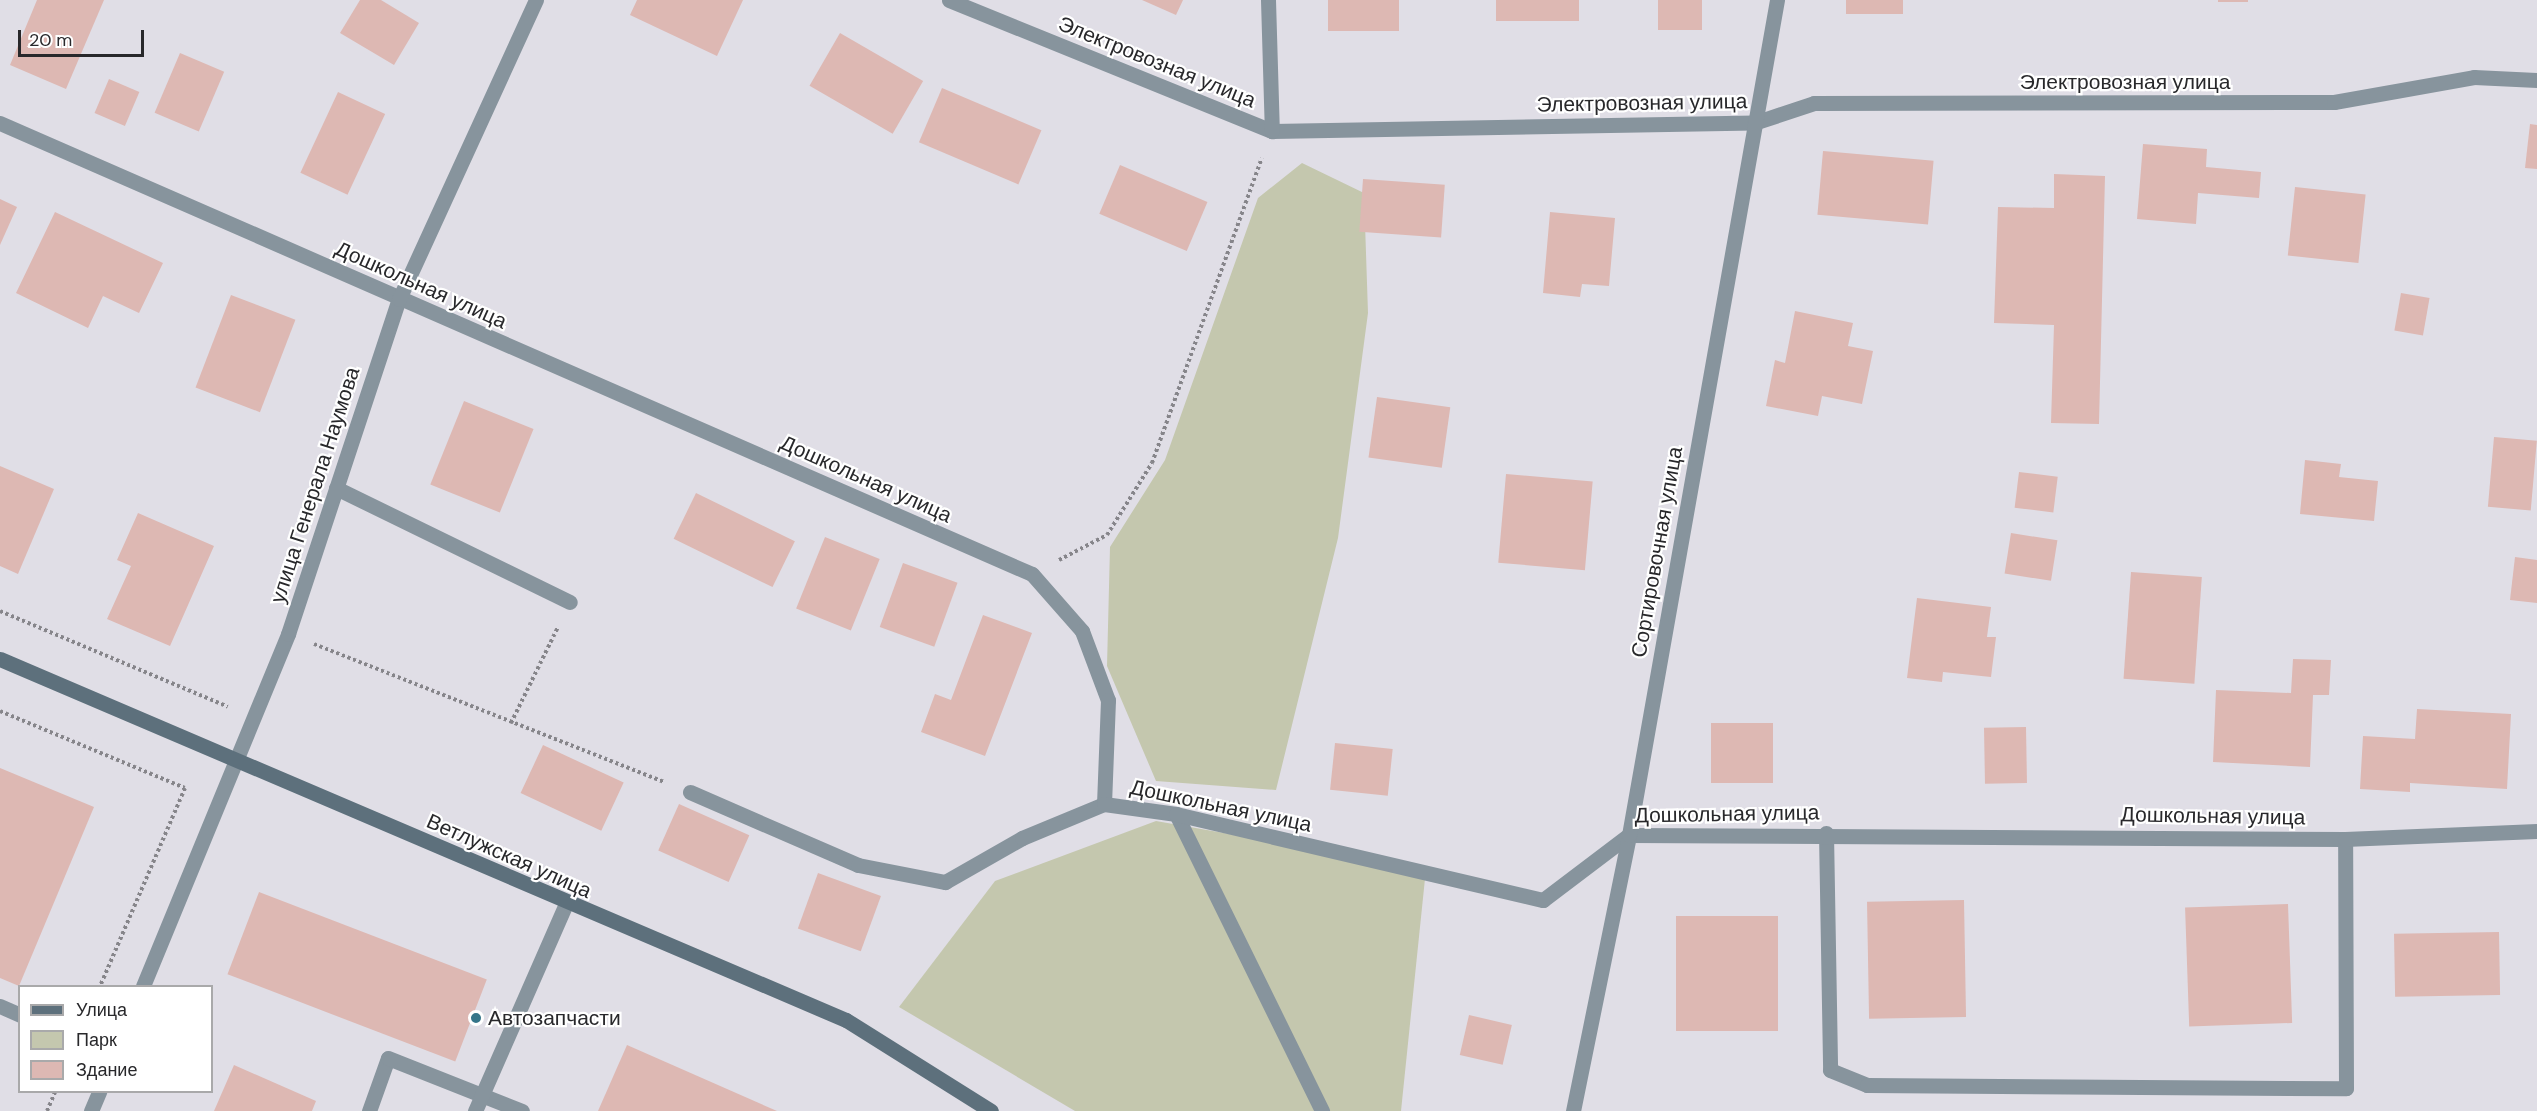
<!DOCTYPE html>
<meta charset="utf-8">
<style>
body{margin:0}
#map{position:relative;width:2537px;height:1111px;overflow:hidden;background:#e0dee6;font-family:"DM Sans",sans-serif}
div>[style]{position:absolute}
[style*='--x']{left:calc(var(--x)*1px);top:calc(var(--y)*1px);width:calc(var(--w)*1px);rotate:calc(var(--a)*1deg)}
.green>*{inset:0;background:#c4c7ae}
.building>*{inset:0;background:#ddb8b3;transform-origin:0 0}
.path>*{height:4px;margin-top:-2px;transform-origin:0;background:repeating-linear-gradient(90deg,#86858a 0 3px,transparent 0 6px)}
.lane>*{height:15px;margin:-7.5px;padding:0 7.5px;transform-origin:7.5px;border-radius:7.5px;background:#87949d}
.street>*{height:15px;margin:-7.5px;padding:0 7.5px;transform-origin:7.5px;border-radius:7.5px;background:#87949d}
.secondary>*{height:15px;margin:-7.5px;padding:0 7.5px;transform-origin:7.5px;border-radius:7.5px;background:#5d707c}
.dots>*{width:16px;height:16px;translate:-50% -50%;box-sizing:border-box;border:3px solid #fff;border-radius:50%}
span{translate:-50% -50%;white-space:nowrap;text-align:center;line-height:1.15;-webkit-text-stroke:4.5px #fff;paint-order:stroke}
.street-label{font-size:21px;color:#28282b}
.poi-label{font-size:21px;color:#28282b}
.left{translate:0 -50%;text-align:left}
.legend{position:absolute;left:18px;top:985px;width:195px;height:108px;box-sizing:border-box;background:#fff;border:2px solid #a9a9aa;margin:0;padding:8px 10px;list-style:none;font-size:18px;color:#28282b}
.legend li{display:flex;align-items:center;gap:12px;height:30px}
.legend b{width:30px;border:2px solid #a9a9aa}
.scale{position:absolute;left:18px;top:30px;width:126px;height:27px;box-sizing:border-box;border:3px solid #28282b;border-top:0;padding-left:8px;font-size:18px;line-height:21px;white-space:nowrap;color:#28282b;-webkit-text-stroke:4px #fff;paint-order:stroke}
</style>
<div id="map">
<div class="green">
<div style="clip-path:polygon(1302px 163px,1364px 193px,1368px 313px,1338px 538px,1276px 790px,1156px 781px,1107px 666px,1110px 547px,1165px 460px,1258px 198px)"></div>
<div style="clip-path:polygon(1156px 821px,1426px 869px,1401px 1111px,1075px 1111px,899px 1007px,995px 881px)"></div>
</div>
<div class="building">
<div style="clip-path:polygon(37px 0,104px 0,66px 89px,10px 65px)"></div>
<div style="clip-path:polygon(360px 0,381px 0,419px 23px,394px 65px,340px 33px)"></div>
<div style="clip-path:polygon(637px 0,743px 0,717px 56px,630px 15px)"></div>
<div style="clip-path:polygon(1142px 0,1183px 0,1176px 15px)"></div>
<div style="left:1328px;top:0;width:71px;height:31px"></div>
<div style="left:1496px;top:0;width:83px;height:21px"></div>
<div style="left:1658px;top:0;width:44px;height:30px"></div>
<div style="left:1846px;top:0;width:57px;height:14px"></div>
<div style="left:2218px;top:0;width:30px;height:2px"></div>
<div style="left:840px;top:33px;width:96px;height:61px;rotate:30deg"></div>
<div style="left:180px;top:53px;width:48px;height:65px;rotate:23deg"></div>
<div style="left:109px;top:79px;width:33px;height:37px;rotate:23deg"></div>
<div style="left:942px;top:88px;width:108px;height:59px;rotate:23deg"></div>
<div style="left:338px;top:92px;width:52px;height:89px;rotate:25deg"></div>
<div style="clip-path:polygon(2530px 124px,2537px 125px,2537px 169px,2525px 168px)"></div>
<div style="clip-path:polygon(2143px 144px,2207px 149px,2206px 167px,2261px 172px,2259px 198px,2198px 193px,2196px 224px,2137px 219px)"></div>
<div style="left:1823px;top:151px;width:111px;height:64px;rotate:5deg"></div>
<div style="left:1120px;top:165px;width:95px;height:53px;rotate:23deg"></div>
<div style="clip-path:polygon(2054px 174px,2105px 176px,2099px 424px,2051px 423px,2054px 325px,1994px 323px,1998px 207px,2054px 208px)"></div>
<div style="left:1363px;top:179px;width:82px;height:53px;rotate:4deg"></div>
<div style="left:2295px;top:187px;width:71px;height:69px;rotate:6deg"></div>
<div style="clip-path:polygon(0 199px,17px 207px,0 245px)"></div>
<div style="clip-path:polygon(55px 212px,163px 263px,139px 313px,103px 296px,88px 328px,16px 293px)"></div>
<div style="clip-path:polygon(1550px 212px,1615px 218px,1609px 286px,1582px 284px,1580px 297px,1543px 293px)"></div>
<div style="left:2401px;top:293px;width:29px;height:38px;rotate:10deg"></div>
<div style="left:231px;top:295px;width:69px;height:99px;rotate:21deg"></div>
<div style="clip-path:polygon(1795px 311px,1853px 323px,1848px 346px,1873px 351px,1862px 404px,1822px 396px,1818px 416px,1766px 406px,1775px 360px,1785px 363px)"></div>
<div style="left:1377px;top:397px;width:74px;height:61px;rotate:8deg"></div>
<div style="left:464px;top:401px;width:75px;height:90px;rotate:22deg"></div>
<div style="left:2494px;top:437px;width:43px;height:70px;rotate:5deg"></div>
<div style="clip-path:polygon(2305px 460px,2341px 464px,2339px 477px,2378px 481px,2374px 521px,2300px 514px)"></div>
<div style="clip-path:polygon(0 466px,54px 489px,18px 574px,0 566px)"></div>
<div style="left:2019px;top:472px;width:39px;height:36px;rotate:7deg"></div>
<div style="left:1506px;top:474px;width:87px;height:89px;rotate:5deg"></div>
<div style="left:696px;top:493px;width:110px;height:51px;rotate:26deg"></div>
<div style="clip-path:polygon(138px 513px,214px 546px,170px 646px,107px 619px,131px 566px,117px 560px)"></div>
<div style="left:2011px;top:533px;width:47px;height:41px;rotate:9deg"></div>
<div style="left:825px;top:537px;width:59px;height:77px;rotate:22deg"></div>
<div style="clip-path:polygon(2515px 557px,2537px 560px,2537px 603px,2510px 600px)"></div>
<div style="left:903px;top:563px;width:58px;height:68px;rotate:20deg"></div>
<div style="left:2131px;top:572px;width:71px;height:107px;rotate:4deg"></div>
<div style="clip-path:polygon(1917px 598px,1991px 607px,1987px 637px,1996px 637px,1991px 677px,1943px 672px,1942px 682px,1907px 678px)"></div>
<div style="clip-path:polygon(983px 615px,1032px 633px,985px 756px,921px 732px,935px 694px,951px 700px)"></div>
<div style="clip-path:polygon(2293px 659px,2331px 660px,2329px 695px,2313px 695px,2310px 767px,2213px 762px,2216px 690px,2291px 693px)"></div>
<div style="clip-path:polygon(2417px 709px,2511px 714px,2507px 789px,2410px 783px,2410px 792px,2360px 789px,2363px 736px,2415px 739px)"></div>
<div style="left:1711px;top:723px;width:62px;height:60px"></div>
<div style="left:2026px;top:727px;width:56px;height:42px;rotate:89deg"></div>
<div style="left:1335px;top:743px;width:58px;height:47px;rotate:6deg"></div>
<div style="left:543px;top:745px;width:89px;height:53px;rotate:25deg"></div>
<div style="clip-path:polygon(0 768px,94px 807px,19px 986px,0 978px)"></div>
<div style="left:679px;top:804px;width:77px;height:51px;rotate:24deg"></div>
<div style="left:818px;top:873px;width:67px;height:59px;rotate:20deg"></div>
<div style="left:259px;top:892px;width:244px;height:88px;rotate:21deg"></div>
<div style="left:1964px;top:900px;width:117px;height:97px;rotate:89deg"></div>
<div style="left:2288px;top:904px;width:119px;height:103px;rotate:88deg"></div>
<div style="left:1676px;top:916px;width:102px;height:115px"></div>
<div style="left:2499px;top:932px;width:63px;height:105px;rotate:89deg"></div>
<div style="left:1469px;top:1015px;width:44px;height:41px;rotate:13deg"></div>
<div style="clip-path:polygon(627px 1045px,777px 1111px,598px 1111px)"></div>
<div style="clip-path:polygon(234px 1065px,316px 1101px,312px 1111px,214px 1111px)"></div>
</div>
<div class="path">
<div style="--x:1059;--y:560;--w:54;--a:-27.5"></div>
<div style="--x:1107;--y:535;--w:85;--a:-58"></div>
<div style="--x:1152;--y:463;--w:324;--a:-70.2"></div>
<div style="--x:0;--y:611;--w:247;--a:22.8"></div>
<div style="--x:314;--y:644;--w:376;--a:21.5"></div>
<div style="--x:0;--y:711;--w:200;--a:22.6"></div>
<div style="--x:185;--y:788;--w:215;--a:113.2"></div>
<div style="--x:511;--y:723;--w:107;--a:-63.9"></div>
<div style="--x:47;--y:1111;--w:21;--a:-67"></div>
</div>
<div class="lane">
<div style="--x:336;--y:488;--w:260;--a:26"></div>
<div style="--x:690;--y:792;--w:183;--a:23.5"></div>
<div style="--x:858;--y:865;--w:89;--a:11.1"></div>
<div style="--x:945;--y:882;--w:89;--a:-29.7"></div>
<div style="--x:1022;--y:838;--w:89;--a:-22.5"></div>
<div style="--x:1176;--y:814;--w:331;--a:63.8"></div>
<div style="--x:1826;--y:833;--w:237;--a:89"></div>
<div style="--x:1830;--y:1070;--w:40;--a:22"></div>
<div style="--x:1867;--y:1085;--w:479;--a:0.4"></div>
<div style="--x:2346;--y:1088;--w:249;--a:-90.2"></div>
<div style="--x:0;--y:1006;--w:22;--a:24"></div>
<div style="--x:369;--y:1111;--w:56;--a:-70.3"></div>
<div style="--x:388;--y:1058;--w:144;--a:21.6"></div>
<div style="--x:475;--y:1111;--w:226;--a:-66.3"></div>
</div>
<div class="street">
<div style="--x:949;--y:0;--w:349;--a:22.1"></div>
<div style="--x:1272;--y:131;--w:482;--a:-1"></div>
<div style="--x:1754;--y:123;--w:63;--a:-18.4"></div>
<div style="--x:1814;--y:103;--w:520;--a:-0.11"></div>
<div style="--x:2334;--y:102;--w:142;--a:-10.1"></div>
<div style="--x:2474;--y:77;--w:63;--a:2.7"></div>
<div style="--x:1268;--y:0;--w:131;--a:88.3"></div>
<div style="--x:0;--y:123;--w:1126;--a:23.61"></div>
<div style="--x:1032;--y:574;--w:76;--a:48.7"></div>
<div style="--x:1082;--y:631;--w:74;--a:69.4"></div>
<div style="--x:1108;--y:700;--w:104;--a:92.2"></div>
<div style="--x:1104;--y:804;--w:73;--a:7.9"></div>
<div style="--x:1176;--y:814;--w:377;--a:13.2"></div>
<div style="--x:1543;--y:900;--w:108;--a:-37.1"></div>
<div style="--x:1629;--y:835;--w:716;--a:0.32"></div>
<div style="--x:2345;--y:839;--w:192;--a:-2.4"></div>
<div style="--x:143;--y:986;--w:381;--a:-67.6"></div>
<div style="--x:288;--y:634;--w:353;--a:-71.7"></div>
<div style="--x:399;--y:299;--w:329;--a:-65.4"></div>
<div style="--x:91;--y:1111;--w:21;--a:-67"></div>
<div style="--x:1573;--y:1111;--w:282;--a:-78.5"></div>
<div style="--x:1629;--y:835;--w:848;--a:-79.95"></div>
</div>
<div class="secondary">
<div style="--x:0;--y:659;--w:920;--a:23.11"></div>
<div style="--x:846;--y:1020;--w:171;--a:32.1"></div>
</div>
<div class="dots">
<div style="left:476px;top:1018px;background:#357589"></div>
</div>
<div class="street-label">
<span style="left:1157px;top:62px;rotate:22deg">Электровозная улица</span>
<span style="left:2125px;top:82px">Электровозная улица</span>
<span style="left:1642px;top:103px;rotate:-1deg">Электровозная улица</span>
<span style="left:421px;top:285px;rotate:24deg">Дошкольная улица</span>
<span style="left:866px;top:479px;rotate:24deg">Дошкольная улица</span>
<span style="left:315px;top:485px;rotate:-72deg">улица Генерала Наумова</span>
<span style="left:1657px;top:552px;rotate:-80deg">Сортировочная улица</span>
<span style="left:1221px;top:806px;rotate:12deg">Дошкольная улица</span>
<span style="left:1727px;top:814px;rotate:-1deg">Дошкольная улица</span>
<span style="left:2213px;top:816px;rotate:1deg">Дошкольная улица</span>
<span style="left:509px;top:856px;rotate:24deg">Ветлужская улица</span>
</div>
<div class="poi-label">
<span class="left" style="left:488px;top:1018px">Автозапчасти</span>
</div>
<ul class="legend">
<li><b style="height:8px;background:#5d707c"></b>Улица</li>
<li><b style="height:16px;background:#c4c7ae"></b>Парк</li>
<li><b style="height:16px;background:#ddb8b3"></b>Здание</li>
</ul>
<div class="scale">20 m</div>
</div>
